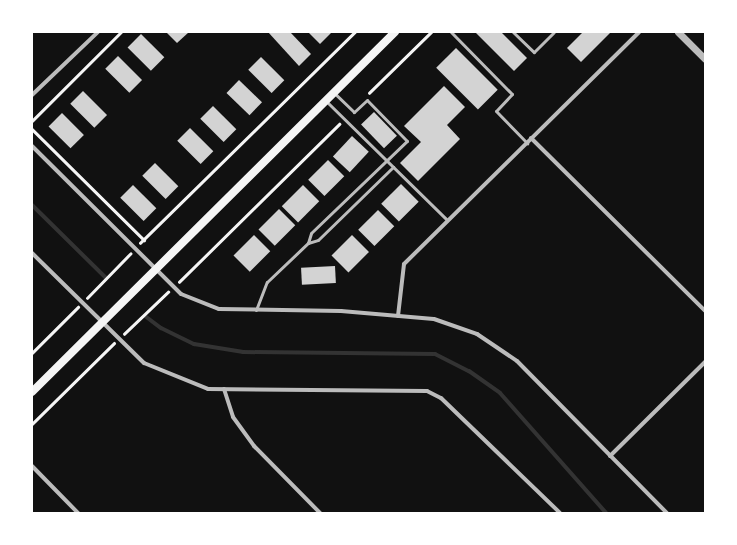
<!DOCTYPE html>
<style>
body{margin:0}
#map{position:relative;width:737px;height:545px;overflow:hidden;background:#111;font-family:"Roboto Condensed",sans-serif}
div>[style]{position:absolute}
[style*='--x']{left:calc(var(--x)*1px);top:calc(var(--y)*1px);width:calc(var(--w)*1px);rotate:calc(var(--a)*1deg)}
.stream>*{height:4px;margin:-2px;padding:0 2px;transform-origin:2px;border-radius:2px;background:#333}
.building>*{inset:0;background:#d3d3d3;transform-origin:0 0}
.path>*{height:2.5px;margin:-1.25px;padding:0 1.25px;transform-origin:1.25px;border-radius:1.25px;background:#f5f5f5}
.service>*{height:3px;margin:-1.5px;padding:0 1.5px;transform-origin:1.5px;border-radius:1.5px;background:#bcbcbc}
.minor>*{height:4px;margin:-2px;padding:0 2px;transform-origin:2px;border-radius:2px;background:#bcbcbc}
.tertiary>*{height:7px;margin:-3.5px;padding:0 3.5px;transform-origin:3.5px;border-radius:3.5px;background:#bcbcbc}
.secondary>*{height:8px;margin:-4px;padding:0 4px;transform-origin:4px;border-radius:4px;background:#f5f5f5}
span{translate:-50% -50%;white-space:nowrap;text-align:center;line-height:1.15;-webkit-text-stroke:4px #fff;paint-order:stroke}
.frame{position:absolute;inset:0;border:33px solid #fff;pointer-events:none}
</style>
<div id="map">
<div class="stream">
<div style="--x:32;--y:205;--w:104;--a:44.6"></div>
<div style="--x:145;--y:316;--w:20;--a:37"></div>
<div style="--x:161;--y:328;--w:37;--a:26"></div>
<div style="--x:194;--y:344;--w:50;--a:9.3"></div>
<div style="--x:243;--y:352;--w:192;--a:0.6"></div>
<div style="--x:435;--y:354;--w:38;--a:27"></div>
<div style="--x:469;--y:371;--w:38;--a:35"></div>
<div style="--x:500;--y:393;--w:160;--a:48.5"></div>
</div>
<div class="building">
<div style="clip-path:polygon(166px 32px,189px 32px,177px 43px)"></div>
<div style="clip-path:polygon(268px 32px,290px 32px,311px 54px,299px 66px)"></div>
<div style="clip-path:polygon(308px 32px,332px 32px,320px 44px)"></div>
<div style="clip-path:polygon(475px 32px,501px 32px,527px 58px,514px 71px)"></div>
<div style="clip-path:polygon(583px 32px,611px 32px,581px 62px,567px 48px)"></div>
<div style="left:141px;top:34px;width:33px;height:19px;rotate:45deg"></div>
<div style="left:456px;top:48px;width:59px;height:28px;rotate:45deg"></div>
<div style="left:118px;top:56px;width:34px;height:18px;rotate:45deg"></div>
<div style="left:261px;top:57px;width:33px;height:18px;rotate:45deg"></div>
<div style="left:239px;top:80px;width:32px;height:18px;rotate:44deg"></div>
<div style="clip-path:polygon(444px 86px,465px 107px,447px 125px,460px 139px,418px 181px,400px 163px,421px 142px,404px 126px)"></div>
<div style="left:83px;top:91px;width:34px;height:18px;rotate:45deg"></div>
<div style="left:213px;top:106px;width:33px;height:18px;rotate:45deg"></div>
<div style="left:374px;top:112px;width:33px;height:18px;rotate:46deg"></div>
<div style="left:62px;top:113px;width:31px;height:19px;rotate:45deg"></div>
<div style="left:190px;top:128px;width:33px;height:18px;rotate:45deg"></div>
<div style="left:352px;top:136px;width:23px;height:28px;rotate:43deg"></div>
<div style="left:328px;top:160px;width:23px;height:28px;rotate:45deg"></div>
<div style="left:155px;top:163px;width:33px;height:18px;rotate:45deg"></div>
<div style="left:401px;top:184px;width:25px;height:28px;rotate:45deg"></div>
<div style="left:133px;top:185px;width:33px;height:18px;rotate:45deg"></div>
<div style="left:303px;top:185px;width:23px;height:30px;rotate:45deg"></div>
<div style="left:279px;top:209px;width:23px;height:29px;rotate:45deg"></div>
<div style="left:378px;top:210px;width:23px;height:28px;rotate:45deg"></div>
<div style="left:254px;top:235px;width:23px;height:29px;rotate:45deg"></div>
<div style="left:352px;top:235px;width:24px;height:29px;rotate:45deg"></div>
<div style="left:335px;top:266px;width:17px;height:34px;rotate:87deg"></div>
</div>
<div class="path">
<div style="--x:369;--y:93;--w:87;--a:-44.5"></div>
<div style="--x:32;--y:121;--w:126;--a:-45"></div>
<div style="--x:32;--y:129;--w:158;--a:44.7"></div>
<div style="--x:140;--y:243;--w:301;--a:-44.5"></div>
<div style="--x:179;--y:282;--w:225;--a:-44.6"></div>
<div style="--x:87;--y:298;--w:62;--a:-45.7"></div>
<div style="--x:124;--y:334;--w:61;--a:-43.7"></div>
<div style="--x:32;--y:353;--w:65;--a:-45"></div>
<div style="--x:32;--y:424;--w:115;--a:-44.6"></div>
</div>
<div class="service">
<div style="--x:451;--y:32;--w:87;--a:45.5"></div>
<div style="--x:512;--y:94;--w:23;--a:133"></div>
<div style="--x:496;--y:111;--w:45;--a:45.9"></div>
<div style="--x:513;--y:32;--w:29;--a:44"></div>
<div style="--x:534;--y:52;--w:28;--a:-45"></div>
<div style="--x:326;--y:101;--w:170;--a:44.5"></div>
<div style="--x:308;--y:243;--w:10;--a:-17"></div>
<div style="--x:318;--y:240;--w:105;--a:-44.2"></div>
<div style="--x:256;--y:310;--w:30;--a:-69"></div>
<div style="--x:267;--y:282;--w:57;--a:-43.6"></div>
<div style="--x:308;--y:243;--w:10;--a:-73"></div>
<div style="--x:311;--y:233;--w:133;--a:-43.8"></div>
<div style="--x:407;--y:141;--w:57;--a:-134.3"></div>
<div style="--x:367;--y:100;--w:18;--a:137"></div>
<div style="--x:354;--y:112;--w:28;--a:-136"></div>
</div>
<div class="minor">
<div style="--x:32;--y:95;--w:91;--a:-43.7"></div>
<div style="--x:531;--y:138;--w:245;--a:44.8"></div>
<div style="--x:32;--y:146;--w:210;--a:44.8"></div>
<div style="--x:181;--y:294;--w:41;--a:21.5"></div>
<div style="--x:219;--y:309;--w:122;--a:0.9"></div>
<div style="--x:341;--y:311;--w:93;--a:4.9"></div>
<div style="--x:434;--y:319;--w:46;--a:19.2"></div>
<div style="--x:477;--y:334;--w:48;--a:34"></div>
<div style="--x:517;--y:361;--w:214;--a:45.4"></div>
<div style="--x:32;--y:253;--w:157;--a:44.5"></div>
<div style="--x:144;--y:363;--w:69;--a:22.1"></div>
<div style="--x:208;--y:389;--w:219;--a:0.5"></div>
<div style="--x:427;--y:391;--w:16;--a:27"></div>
<div style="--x:441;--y:398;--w:165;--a:44"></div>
<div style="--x:398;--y:316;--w:52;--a:-83.4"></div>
<div style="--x:404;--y:264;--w:330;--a:-44.6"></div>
<div style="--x:224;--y:389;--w:29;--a:72"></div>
<div style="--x:233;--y:417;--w:36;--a:54"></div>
<div style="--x:254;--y:446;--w:94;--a:45.4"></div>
<div style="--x:610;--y:456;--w:134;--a:-44.7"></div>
<div style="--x:32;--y:466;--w:66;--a:45.6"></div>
</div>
<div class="tertiary">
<div style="--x:678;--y:32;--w:38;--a:45"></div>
</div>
<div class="secondary">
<div style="--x:32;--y:392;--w:511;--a:-44.76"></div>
</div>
<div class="frame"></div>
</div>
